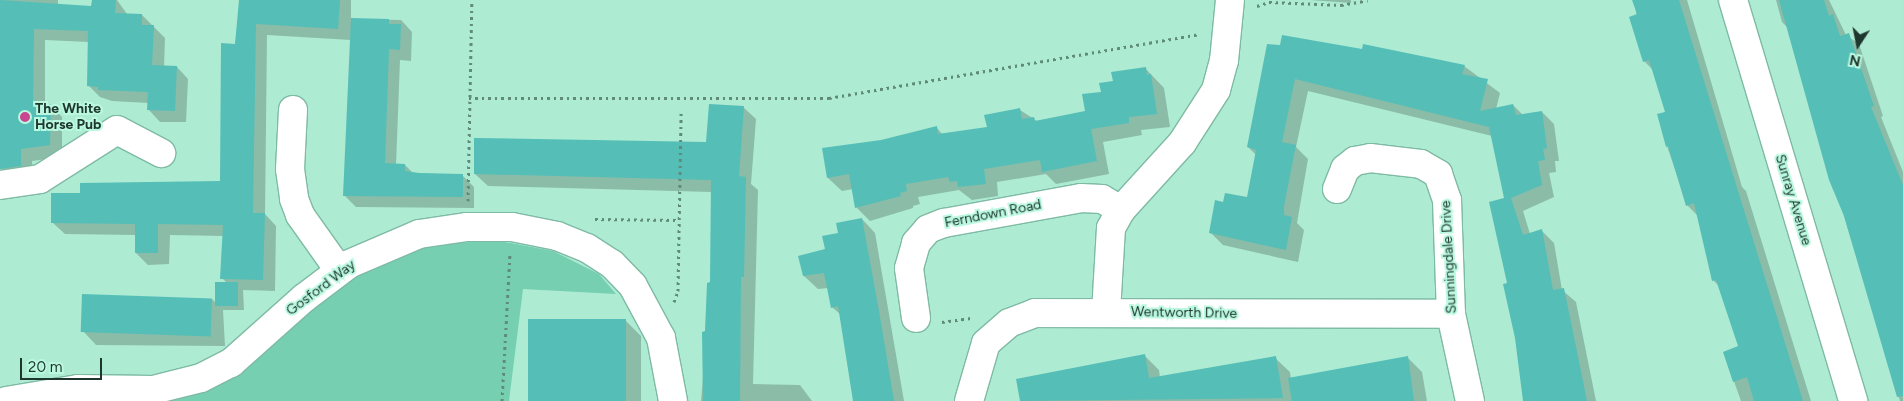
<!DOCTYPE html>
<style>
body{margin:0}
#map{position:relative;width:1903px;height:401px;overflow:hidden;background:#adebd3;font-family:Figtree,sans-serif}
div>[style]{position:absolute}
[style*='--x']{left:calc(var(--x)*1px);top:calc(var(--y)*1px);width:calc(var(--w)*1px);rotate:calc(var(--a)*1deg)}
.green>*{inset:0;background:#76cfb0}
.shadow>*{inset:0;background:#0003}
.building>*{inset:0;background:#55beb7;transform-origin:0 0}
.path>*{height:3px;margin-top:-1.5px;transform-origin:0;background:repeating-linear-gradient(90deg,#608a7a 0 2.5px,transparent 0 6.5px)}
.roads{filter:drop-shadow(1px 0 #7ebaa4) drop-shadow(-1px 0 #7ebaa4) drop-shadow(0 1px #7ebaa4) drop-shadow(0 -1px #7ebaa4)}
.street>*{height:28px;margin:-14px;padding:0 14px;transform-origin:14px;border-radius:14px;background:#fff}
.dots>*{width:14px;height:14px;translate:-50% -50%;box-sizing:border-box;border:2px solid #baf8e0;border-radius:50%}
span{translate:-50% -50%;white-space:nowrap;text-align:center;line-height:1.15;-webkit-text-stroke:4px #baf8e0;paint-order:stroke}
.poi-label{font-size:14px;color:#1e372e;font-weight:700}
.left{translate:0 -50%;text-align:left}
.street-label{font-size:14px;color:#1e372e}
.north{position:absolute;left:1833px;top:20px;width:50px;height:50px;-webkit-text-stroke:4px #baf8e0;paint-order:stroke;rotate:191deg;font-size:14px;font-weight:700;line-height:20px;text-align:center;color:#1e372e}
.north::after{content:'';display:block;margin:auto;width:18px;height:22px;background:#1e372e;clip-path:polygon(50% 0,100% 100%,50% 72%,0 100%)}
.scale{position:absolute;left:20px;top:358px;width:82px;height:22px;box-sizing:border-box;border:2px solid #1e372e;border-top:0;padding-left:6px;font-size:15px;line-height:18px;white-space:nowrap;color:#1e372e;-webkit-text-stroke:4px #baf8e0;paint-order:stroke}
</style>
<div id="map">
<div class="green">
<div style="clip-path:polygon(494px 240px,553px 251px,599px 274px,616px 294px,523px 289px,509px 401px,138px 401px,376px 264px,434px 245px)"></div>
</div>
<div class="shadow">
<div style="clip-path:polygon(0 0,58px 0,58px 5px,92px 8px,93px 0,117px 0,127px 14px,142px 15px,165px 38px,164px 67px,177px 67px,188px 79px,186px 122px,160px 122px,149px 110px,149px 103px,112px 101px,100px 97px,88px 85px,89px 42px,45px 40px,45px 106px,50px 105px,62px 117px,62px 157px,32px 161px,33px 178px,12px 181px,1px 169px,0 161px)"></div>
<div style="clip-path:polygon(240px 0,351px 0,351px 19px,401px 20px,412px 32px,411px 61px,400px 60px,396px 165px,405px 165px,413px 173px,462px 175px,474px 187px,474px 208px,356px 207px,345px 196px,351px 40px,267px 35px,265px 214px,276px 226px,275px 291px,243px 290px,244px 310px,223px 310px,225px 346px,96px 345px,83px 331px,212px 299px,217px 304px,227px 283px,222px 278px,224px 236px,170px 235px,169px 264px,148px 265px,136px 253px,136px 235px,65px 234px,53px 223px,82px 194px,221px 182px)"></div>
<div style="clip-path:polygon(1310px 0,1351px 0,1351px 3px)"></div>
<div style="clip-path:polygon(1634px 0,1687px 0,1742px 187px,1746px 191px,1811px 401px,1741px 401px,1724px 353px,1739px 347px,1720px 287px,1713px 280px,1699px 217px,1687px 205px,1667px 146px,1667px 113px,1653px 70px,1644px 61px)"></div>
<div style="clip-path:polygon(1776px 0,1829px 0,1846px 35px,1859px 44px,1883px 116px,1881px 117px,1903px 172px,1903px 401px,1900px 401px,1787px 27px,1782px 22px)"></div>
<div style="clip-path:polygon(1268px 46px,1464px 66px,1500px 93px,1496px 109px,1513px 105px,1523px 115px,1542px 112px,1554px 124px,1559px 161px,1555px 161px,1556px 172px,1549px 173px,1554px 197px,1523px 211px,1530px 234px,1541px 230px,1554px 243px,1562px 290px,1576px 302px,1596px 401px,1526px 401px,1508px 284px,1506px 199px,1492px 136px,1308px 91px,1296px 147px,1308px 159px,1297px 223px,1304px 230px,1298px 262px,1223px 245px,1210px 232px,1224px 203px,1248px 199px,1256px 155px,1248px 147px)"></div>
<div style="clip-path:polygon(1145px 68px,1164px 88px,1170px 127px,1141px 130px,1142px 135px,1103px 142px,1109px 174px,1056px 184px,1046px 174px,997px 182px,998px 196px,972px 200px,959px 190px,918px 197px,920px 204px,913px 206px,913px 208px,870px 221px,857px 208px,853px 189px,842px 191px,828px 178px,824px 150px,881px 141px,937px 128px,943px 135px,988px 128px,1020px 110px,1037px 121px,1086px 112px,1115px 82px)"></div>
<div style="clip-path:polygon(743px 107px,756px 119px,751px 184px,758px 190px,753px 384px,800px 385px,812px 401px,701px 401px,711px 284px,712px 192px,488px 186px,475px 174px,707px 143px)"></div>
<div style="clip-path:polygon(862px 219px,875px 233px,904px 401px,854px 401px,841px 315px,832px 307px,828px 288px,818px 289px,804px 276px,800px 256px,827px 250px,839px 234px)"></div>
<div style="clip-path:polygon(625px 320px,641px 336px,641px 401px,529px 401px)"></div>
<div style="clip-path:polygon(1144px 355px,1159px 370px,1160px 378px,1275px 358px,1290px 372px,1291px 379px,1408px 358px,1422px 372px,1427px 401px,1022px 401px,1017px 380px)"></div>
</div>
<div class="building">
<div style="clip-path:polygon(0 0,91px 6px,92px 0,116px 0,115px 13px,142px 14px,142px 25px,154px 25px,152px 65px,177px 66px,175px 111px,147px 110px,148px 92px,98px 90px,98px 87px,87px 86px,88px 31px,34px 29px,33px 105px,51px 104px,50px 145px,21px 149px,21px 166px,0 169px)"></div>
<div style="clip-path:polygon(239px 0,340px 0,338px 29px,256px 24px,253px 213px,265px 213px,263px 280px,220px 279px,223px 225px,158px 224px,158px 253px,135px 253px,135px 224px,51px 223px,51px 193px,80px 193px,80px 183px,220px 181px,221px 43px,235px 44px)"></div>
<div style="clip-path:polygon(1632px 0,1679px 0,1803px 401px,1754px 401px,1747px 377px,1733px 382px,1723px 352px,1738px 346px,1716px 280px,1712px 281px,1694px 203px,1686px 206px,1668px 146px,1666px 147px,1657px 114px,1665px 112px,1649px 60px,1643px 62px,1629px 17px,1637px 14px)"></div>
<div style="clip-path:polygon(1779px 0,1824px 0,1829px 16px,1833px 14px,1840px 36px,1849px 33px,1874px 106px,1871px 107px,1903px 185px,1903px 396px,1897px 397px,1844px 216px,1829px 180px)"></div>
<div style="clip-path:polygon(351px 18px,389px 19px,389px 24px,401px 24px,400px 50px,389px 49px,385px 163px,405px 164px,405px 171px,419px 173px,463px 174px,463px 197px,343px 196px)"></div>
<div style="clip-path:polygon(1282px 35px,1362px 49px,1363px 44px,1465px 65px,1462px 74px,1488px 79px,1480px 111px,1513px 104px,1516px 115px,1542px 111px,1547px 148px,1543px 149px,1545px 160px,1538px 161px,1542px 185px,1511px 198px,1523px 235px,1542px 229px,1553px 290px,1564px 288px,1587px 401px,1523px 401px,1515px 338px,1503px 284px,1507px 283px,1489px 202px,1504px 198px,1489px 127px,1295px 79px,1282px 142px,1296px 145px,1284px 206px,1284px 215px,1292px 217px,1286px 250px,1209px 233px,1215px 200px,1223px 202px,1225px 193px,1247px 197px,1256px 150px,1247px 147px,1267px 44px,1280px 45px)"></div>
<div style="clip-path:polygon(1146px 67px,1147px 75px,1151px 74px,1157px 114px,1129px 117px,1129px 123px,1091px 129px,1097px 161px,1042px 172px,1040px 160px,984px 169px,986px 184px,958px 187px,957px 181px,950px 182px,948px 177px,906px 184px,907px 191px,900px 193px,901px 196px,855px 208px,849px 174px,827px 178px,822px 148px,881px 140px,937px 126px,938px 134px,987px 127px,984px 115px,1020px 108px,1022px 119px,1034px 117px,1035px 121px,1085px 111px,1082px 94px,1101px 92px,1099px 83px,1113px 81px,1111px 72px)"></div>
<div style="clip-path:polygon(709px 104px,744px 106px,739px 176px,746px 177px,744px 277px,741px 277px,740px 401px,703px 401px,702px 332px,705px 331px,707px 283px,710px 282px,711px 180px,474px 174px,474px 138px,706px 142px)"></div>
<div style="clip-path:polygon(862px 218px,879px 311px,894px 401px,853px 401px,838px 306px,831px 308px,824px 273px,803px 276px,798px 256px,825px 249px,822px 236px,838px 233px,836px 223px)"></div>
<div style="left:215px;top:282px;width:23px;height:24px"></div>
<div style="left:82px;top:294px;width:130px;height:38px;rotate:2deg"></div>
<div style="left:528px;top:319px;width:98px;height:82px"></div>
<div style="clip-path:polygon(1145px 354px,1149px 378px,1276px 356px,1283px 398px,1020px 401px,1016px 379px)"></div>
<div style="clip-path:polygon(1408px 356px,1414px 401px,1292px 401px,1288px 378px)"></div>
</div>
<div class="path">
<div style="--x:1257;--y:6;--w:13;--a:-18"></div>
<div style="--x:1269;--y:2;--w:72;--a:2.4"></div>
<div style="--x:1341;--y:5;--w:27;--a:-10"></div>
<div style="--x:469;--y:98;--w:360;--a:0"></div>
<div style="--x:829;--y:98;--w:375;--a:-9.8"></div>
<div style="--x:468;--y:201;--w:201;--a:-88.9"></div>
<div style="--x:595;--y:219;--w:84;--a:0.7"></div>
<div style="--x:674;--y:302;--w:12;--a:-70"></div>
<div style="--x:678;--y:291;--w:178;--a:-89"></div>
<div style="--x:942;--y:322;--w:29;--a:-8"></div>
<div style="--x:502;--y:401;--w:147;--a:-86.9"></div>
</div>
<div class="roads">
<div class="street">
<div style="--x:1733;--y:0;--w:419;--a:73.3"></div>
<div style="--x:293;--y:110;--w:59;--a:92.9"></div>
<div style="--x:290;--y:169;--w:30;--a:82"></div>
<div style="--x:294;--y:199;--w:17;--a:69"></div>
<div style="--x:300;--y:215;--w:67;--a:54.7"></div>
<div style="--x:0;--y:185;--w:40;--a:-8.5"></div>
<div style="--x:40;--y:179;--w:91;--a:-32.5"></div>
<div style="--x:117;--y:130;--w:50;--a:27.6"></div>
<div style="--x:1337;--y:189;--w:22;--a:-68"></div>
<div style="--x:1345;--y:169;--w:13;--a:-39"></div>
<div style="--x:1355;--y:161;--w:15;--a:-11"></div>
<div style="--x:1370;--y:158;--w:51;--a:6.7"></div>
<div style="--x:1421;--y:164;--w:20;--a:30"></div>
<div style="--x:1438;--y:174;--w:28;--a:71"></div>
<div style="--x:1447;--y:200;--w:114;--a:88"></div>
<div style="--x:1451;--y:314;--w:89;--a:77.7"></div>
<div style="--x:1106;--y:312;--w:84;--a:-86.6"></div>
<div style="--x:1111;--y:228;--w:21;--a:-61"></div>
<div style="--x:1121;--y:210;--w:91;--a:-47.7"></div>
<div style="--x:1182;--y:143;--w:63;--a:-57.3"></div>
<div style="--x:1216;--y:90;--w:30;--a:-75"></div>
<div style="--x:1224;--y:61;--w:61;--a:-84.4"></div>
<div style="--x:916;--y:318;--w:50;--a:-98"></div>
<div style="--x:909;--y:268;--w:26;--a:-74"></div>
<div style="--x:916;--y:243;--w:18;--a:-49"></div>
<div style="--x:928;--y:229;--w:17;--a:-21"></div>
<div style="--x:944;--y:223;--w:139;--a:-10.3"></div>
<div style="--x:1081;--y:198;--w:21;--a:3"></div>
<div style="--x:1102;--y:199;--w:22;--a:30"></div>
<div style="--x:6;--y:401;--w:73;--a:-9.5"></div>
<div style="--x:78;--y:389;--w:75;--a:0.8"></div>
<div style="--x:153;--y:390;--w:49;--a:-14"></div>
<div style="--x:201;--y:378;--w:34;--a:-27"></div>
<div style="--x:231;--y:363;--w:98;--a:-41.7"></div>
<div style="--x:304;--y:298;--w:56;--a:-37.1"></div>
<div style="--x:349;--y:264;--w:76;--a:-23.2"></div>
<div style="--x:419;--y:234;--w:49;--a:-8.3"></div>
<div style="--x:467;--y:227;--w:45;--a:0"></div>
<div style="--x:512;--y:227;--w:46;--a:11.3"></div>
<div style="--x:557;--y:236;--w:32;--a:22"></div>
<div style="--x:587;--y:248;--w:30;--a:33"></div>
<div style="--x:612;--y:264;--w:30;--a:46"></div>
<div style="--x:633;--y:286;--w:59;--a:61.7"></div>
<div style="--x:661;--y:338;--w:64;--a:79.2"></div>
<div style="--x:969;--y:401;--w:60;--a:-73.7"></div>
<div style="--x:986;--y:343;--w:30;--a:-41"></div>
<div style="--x:1009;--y:323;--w:28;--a:-21"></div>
<div style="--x:1035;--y:313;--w:416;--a:0.1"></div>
</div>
</div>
<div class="dots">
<div style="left:25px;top:117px;background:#c94790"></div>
</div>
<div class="poi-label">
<span class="left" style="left:35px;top:117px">The White<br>Horse Pub</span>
</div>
<div class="street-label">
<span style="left:1793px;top:200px;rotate:73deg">Sunray Avenue</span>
<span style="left:993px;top:214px;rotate:-11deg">Ferndown Road</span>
<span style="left:1449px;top:257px;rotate:-93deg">Sunningdale Drive</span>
<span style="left:321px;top:288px;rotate:-37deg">Gosford Way</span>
<span style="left:1184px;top:313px;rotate:1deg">Wentworth Drive</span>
</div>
<div class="north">N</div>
<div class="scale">20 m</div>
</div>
